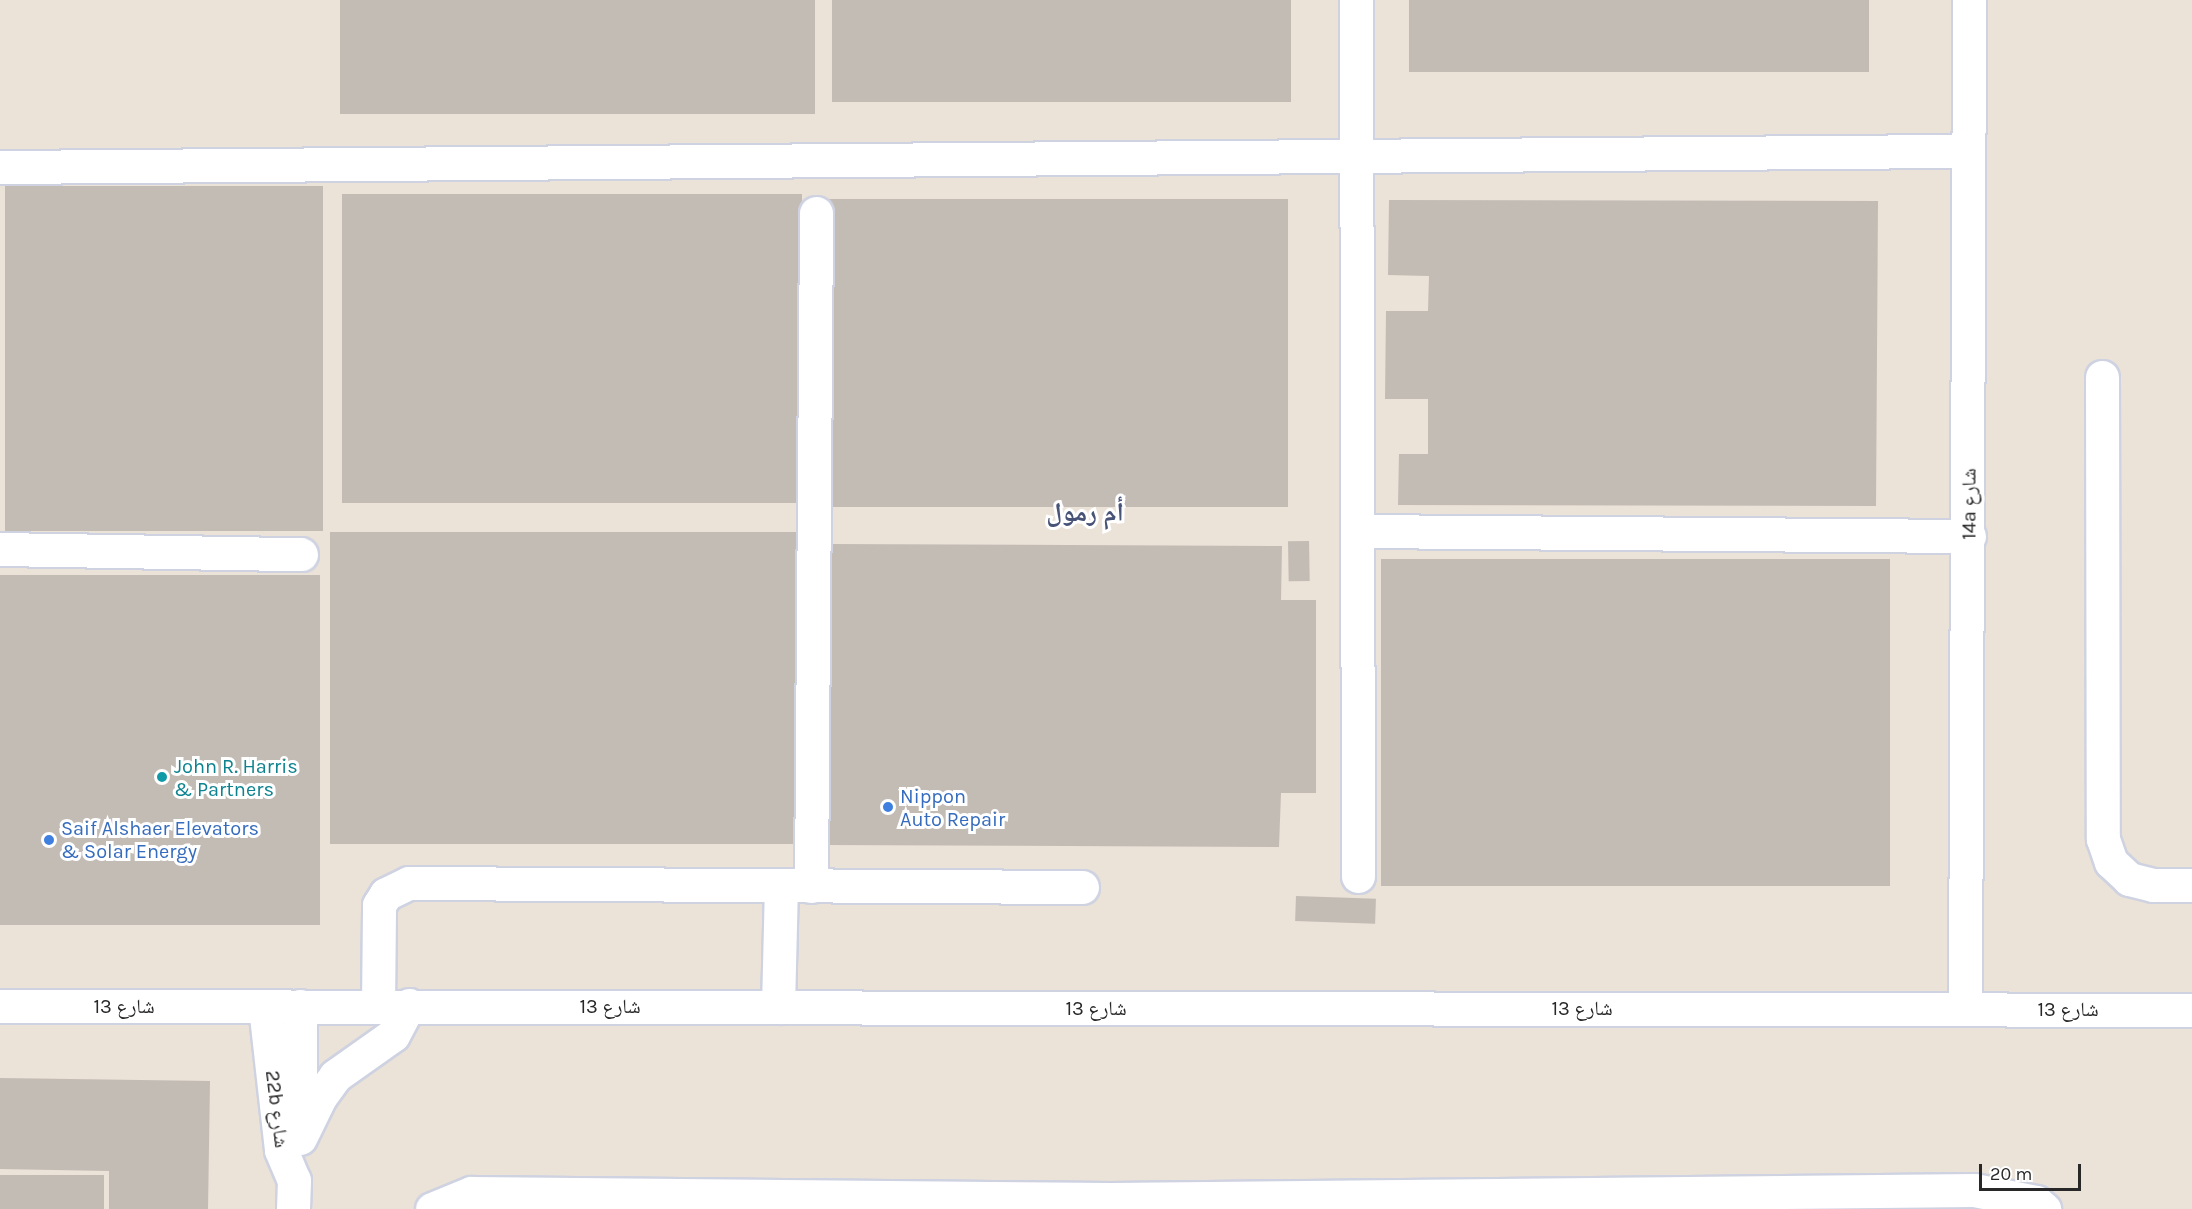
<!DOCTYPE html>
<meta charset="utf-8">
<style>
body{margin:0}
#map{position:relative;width:2192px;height:1209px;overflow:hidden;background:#ebe2d8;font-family:Karla,"Noto Naskh Arabic",sans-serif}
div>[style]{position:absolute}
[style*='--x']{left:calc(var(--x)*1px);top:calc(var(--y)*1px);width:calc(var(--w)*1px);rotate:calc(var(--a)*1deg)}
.building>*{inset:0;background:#c3bcb5;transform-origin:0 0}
.roads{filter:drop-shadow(2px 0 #ced2e1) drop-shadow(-2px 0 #ced2e1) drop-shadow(0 2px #ced2e1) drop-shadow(0 -2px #ced2e1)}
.minor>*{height:33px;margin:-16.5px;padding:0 16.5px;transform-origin:16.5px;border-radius:16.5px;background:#fff}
.dots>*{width:16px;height:16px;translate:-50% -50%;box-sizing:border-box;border:3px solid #fff;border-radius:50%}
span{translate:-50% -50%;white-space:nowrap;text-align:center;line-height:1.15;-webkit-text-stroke:6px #fff;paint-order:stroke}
.street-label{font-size:20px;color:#282828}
.culture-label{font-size:20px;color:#0d838f}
.left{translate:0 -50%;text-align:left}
.shop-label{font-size:20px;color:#366cbe}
.district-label{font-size:26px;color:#485378;font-weight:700}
.scale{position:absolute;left:1979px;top:1164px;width:102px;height:27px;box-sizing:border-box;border:3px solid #282828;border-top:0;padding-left:8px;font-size:18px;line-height:21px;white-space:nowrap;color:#282828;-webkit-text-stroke:4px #fff;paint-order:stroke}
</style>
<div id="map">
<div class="building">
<div style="left:340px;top:0;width:475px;height:114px"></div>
<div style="left:832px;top:0;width:459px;height:102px"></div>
<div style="left:1409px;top:0;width:460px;height:72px"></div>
<div style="left:5px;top:186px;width:318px;height:345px"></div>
<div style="left:802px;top:194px;width:309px;height:460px;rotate:90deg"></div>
<div style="left:827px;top:199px;width:461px;height:308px"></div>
<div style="clip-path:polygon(1389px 200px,1878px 201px,1876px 506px,1398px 505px,1399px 454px,1428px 454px,1428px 399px,1385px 399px,1386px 311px,1428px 311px,1429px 276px,1388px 275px)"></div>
<div style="left:798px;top:532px;width:312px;height:468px;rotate:90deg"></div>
<div style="left:1309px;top:541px;width:40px;height:21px;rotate:89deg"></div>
<div style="clip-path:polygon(829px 544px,1282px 546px,1281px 600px,1316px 600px,1316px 793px,1281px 793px,1279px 847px,826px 845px)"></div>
<div style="left:1890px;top:559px;width:327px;height:509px;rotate:90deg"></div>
<div style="left:320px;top:575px;width:350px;height:320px;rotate:90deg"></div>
<div style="left:1296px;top:896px;width:80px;height:25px;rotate:2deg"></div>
<div style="clip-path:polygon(0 1078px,210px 1081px,208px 1209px,109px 1209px,109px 1171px,0 1169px)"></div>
<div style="left:0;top:1175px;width:104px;height:34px"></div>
</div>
<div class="roads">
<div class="minor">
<div style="--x:1356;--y:0;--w:876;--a:89.87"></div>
<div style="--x:0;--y:167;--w:1967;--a:-0.47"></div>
<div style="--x:2102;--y:377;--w:462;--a:89.9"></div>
<div style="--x:2103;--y:839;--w:24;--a:71"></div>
<div style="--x:2111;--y:862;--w:25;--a:43"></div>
<div style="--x:2129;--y:879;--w:25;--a:14"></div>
<div style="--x:2153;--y:885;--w:39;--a:0"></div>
<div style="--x:1357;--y:531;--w:612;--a:0.47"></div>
<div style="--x:0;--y:549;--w:301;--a:1"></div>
<div style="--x:811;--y:886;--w:673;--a:-89.57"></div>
<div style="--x:0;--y:1006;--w:2192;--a:0.1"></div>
<div style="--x:378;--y:1006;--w:101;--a:-89.4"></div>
<div style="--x:379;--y:905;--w:13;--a:-58"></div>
<div style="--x:386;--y:894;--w:25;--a:-26"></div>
<div style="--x:409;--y:883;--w:673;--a:0.34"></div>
<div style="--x:265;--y:1007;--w:144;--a:83.6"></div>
<div style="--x:281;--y:1150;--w:33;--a:67"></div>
<div style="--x:294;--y:1180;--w:29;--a:92"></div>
<div style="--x:778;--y:1007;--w:121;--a:-88.6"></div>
<div style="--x:1965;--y:1008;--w:1008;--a:-89.77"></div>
<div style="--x:300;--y:1131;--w:125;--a:-90"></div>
<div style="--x:300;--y:1138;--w:46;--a:-64"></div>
<div style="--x:320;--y:1097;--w:26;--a:-54"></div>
<div style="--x:335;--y:1076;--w:71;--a:-35.3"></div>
<div style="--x:393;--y:1035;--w:34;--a:-62"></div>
<div style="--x:432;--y:1209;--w:42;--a:-22.3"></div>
<div style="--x:471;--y:1193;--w:639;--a:0.54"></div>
<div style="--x:1110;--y:1199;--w:864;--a:-0.6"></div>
<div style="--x:1974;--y:1190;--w:63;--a:11"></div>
<div style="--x:2036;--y:1202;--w:11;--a:41"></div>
</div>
</div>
<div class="dots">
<div style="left:162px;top:777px;background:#0f9aa8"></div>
<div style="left:888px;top:807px;background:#3f7fe0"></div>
<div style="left:49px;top:840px;background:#3f7fe0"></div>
</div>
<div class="street-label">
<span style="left:1969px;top:504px;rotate:-90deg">14a شارع</span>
<span style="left:124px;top:1006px">شارع 13</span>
<span style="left:610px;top:1006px">شارع 13</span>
<span style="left:1096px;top:1008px">شارع 13</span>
<span style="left:1582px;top:1008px">شارع 13</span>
<span style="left:2068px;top:1009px">شارع 13</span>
<span style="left:277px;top:1109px;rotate:83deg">22b شارع</span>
</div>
<div class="culture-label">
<span class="left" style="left:174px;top:778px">John R. Harris<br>&amp; Partners</span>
</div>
<div class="shop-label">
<span class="left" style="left:900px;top:808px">Nippon<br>Auto Repair</span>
<span class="left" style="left:61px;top:840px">Saif Alshaer Elevators<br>&amp; Solar Energy</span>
</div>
<div class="district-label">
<span style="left:1085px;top:513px">أم رمول</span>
</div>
<div class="scale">20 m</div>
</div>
